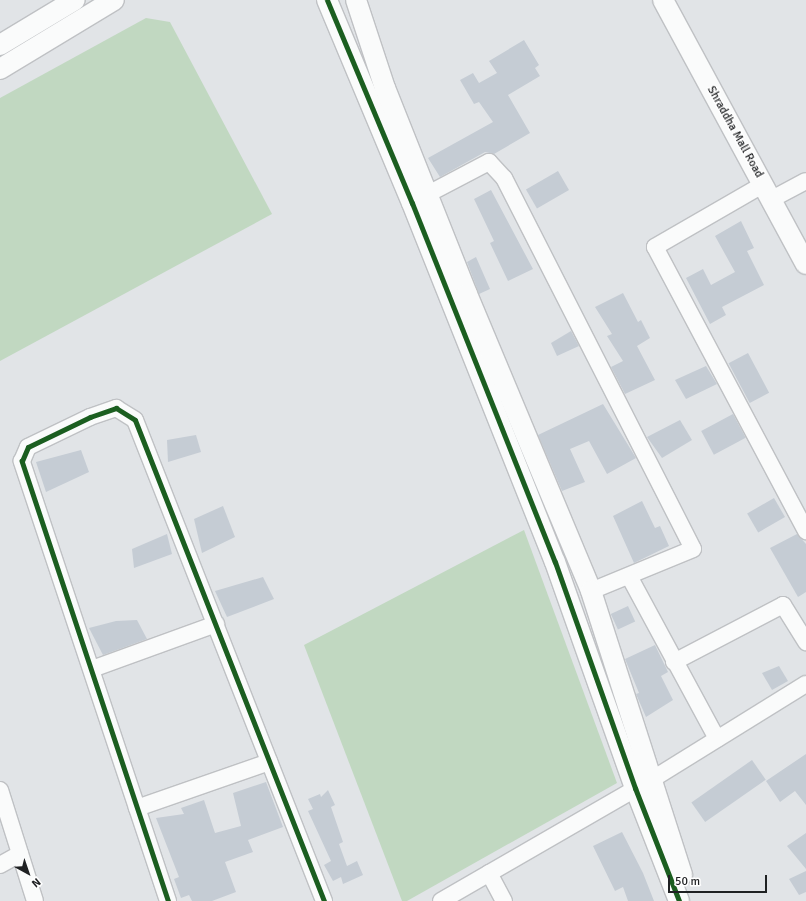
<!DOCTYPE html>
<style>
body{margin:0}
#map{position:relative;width:806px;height:901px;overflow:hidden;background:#e1e4e7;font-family:Signika,sans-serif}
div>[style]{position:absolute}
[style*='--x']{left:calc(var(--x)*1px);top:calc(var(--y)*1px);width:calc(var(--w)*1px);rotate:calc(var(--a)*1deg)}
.green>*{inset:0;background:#c1d8c1}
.building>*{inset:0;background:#c5ccd4;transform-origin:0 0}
.roads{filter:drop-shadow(1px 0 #bfc1c4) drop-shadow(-1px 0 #bfc1c4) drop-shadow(0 1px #bfc1c4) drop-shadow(0 -1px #bfc1c4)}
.minor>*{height:16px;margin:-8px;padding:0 8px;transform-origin:8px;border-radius:8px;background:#fafbfb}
.tertiary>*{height:20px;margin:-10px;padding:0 10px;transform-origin:10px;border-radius:10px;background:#fafbfb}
.cycleway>*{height:5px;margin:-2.5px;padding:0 2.5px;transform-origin:2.5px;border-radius:2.5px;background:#1b5e20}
span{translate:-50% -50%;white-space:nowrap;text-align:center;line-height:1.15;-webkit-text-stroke:3px #fff;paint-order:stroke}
.street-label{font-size:12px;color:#1f2123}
.north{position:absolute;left:8px;top:853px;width:40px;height:40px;-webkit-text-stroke:3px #fff;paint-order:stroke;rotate:140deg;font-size:11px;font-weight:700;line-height:16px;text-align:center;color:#1f2123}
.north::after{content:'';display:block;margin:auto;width:14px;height:18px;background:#1f2123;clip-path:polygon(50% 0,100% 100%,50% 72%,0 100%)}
.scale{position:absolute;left:668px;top:875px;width:99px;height:18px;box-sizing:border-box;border:2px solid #1f2123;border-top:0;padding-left:5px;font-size:12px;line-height:14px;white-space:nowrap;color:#1f2123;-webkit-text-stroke:3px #fff;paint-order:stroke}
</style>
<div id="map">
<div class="green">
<div style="clip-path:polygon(146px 18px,170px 22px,272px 214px,0 361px,0 98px)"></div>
<div style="clip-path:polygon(524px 530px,617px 783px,407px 901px,402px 901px,304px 645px)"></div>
</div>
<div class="building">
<div style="clip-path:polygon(524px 40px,539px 65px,535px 68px,540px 76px,508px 95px,530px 133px,494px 154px,485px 152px,440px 177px,428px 158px,493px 122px,479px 102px,474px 104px,460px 80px,473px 73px,479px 83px,497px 73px,489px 61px)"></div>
<div style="left:558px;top:171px;width:22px;height:37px;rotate:60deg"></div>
<div style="clip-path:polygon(491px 190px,533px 269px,508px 281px,490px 243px,494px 241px,474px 199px)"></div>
<div style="clip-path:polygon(741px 221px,754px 248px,747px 251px,764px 285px,722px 307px,726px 315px,710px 324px,686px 278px,703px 269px,711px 285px,735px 272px,715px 236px)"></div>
<div style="clip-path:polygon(476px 257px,490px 289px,479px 294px,467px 262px)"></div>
<div style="clip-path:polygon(623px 293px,638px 322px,641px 320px,650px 338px,637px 346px,655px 380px,625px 394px,611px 367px,623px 361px,607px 336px,612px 334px,595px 307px)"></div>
<div style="clip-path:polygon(571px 331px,579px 346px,557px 356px,551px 343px)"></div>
<div style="left:748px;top:353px;width:45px;height:22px;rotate:62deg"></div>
<div style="clip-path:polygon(706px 366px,717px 384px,686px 399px,675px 380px)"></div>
<div style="clip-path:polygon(603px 404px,636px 458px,607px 474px,589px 441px,570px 449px,585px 482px,562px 491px,538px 435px)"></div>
<div style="left:733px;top:414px;width:27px;height:36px;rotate:62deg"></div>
<div style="clip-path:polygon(680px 420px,692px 440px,662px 458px,647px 437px)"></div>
<div style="clip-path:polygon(196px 435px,201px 452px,168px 462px,167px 440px)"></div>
<div style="clip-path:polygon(81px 450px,89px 472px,46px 492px,36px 462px)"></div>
<div style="left:774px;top:498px;width:22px;height:31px;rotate:60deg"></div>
<div style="clip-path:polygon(642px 501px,655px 528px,660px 526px,669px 546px,634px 563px,613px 516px)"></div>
<div style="clip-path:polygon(223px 506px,235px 537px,202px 553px,194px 519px)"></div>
<div style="clip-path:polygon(167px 534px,172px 554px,134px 568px,132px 549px)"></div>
<div style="clip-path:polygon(797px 534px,806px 544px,806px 592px,798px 597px,770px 548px)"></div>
<div style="clip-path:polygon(263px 577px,274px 599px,227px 617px,215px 591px)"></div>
<div style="left:628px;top:606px;width:17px;height:19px;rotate:65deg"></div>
<div style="clip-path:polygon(137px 620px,147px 639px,103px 655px,89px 628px,116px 621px)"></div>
<div style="clip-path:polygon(655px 645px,668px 672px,661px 676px,673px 700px,646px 717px,636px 694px,639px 693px,625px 659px)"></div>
<div style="clip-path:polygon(779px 666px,788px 681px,772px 690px,762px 673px)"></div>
<div style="clip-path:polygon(806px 754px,806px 805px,795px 791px,780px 802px,766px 781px)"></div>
<div style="left:752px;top:760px;width:24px;height:74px;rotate:55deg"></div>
<div style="clip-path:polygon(266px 782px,283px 827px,248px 840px,253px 852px,225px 862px,236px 892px,212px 901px,192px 901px,189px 895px,181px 898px,174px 879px,179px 877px,156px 818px,184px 814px,181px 808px,204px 800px,215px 833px,241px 826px,233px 793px)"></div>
<div style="clip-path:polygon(328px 790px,335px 805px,331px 807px,343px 842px,339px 844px,347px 866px,357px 861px,363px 875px,343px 884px,341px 877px,333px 881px,324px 865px,331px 861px,308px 811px,313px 809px,308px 799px,320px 794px,321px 797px)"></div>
<div style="clip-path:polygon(622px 832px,643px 873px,654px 901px,628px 901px,623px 887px,615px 891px,593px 846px)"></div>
<div style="clip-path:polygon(806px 833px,806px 869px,787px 846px)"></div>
<div style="clip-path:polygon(806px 871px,806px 892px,799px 895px,789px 879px)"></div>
</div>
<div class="roads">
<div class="minor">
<div style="--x:764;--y:184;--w:126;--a:150"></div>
<div style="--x:655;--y:247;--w:322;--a:62"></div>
<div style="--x:428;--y:194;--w:69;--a:-27.7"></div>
<div style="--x:489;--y:162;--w:22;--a:47"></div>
<div style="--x:504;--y:178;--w:416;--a:63"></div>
<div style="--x:693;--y:549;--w:110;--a:157.6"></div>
<div style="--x:772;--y:199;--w:38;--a:-28"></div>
<div style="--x:629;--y:576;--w:185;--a:61.6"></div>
<div style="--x:674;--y:662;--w:123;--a:-27.6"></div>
<div style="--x:783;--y:605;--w:44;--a:58.1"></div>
<div style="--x:92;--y:669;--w:132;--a:-19.9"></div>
<div style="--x:0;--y:790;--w:116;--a:72.5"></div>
<div style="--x:137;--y:808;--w:140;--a:-19.2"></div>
<div style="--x:0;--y:865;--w:23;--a:-29"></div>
<div style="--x:489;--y:873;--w:32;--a:62"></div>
<div style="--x:168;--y:901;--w:464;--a:-108.4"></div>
<div style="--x:22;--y:461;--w:15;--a:-67"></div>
<div style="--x:28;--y:447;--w:69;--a:-25.8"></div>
<div style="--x:90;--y:417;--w:28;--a:-19"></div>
<div style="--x:116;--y:408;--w:22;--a:32"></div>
<div style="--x:135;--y:420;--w:517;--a:68.55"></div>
<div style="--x:441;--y:901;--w:242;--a:-30"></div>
<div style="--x:651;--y:780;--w:182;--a:-31.8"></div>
</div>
<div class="tertiary">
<div style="--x:327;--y:0;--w:220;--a:67.3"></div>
<div style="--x:412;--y:203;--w:386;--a:68.3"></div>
<div style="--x:555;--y:562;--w:240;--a:70.5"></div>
<div style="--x:635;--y:788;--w:121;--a:68.7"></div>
<div style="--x:356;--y:0;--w:93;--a:71.8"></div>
<div style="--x:385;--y:88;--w:222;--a:68.3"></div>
<div style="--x:467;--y:294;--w:322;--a:67.3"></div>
<div style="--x:591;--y:591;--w:298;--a:72.2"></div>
<div style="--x:663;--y:0;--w:300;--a:61.6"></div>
<div style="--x:0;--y:45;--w:87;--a:-31"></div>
<div style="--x:0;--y:69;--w:133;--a:-31.2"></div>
</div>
</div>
<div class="cycleway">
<div style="--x:327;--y:0;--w:220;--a:67.3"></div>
<div style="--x:412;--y:203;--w:386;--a:68.3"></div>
<div style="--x:555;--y:562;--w:240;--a:70.5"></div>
<div style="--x:635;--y:788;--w:121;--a:68.7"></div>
<div style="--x:168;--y:901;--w:464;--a:-108.4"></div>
<div style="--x:22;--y:461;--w:15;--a:-67"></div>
<div style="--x:28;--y:447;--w:69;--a:-25.8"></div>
<div style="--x:90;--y:417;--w:28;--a:-19"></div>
<div style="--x:116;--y:408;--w:22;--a:32"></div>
<div style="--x:135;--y:420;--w:517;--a:68.55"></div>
</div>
<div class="street-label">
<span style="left:735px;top:132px;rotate:61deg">Shraddha Mall Road</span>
</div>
<div class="north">N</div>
<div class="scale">50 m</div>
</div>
